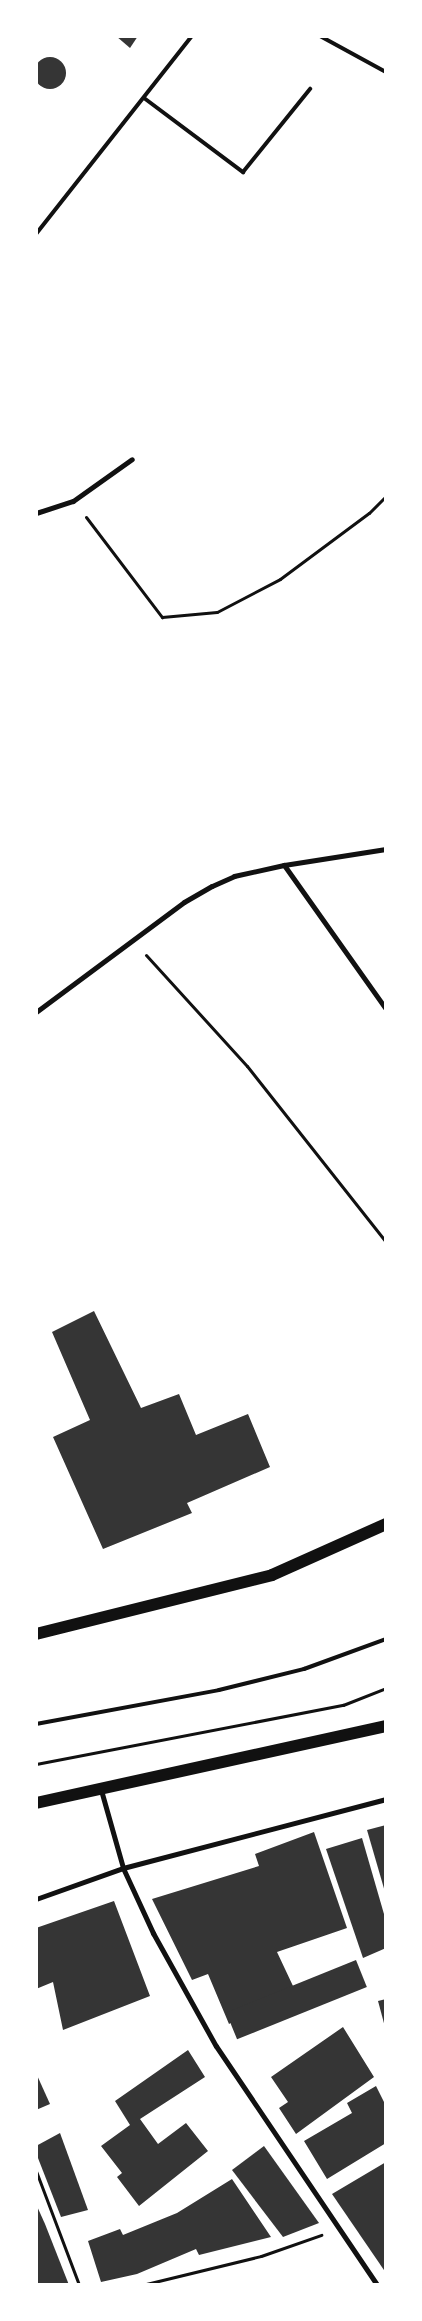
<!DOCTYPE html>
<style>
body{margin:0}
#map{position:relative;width:422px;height:2321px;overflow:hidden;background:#fff;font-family:"DM Sans",sans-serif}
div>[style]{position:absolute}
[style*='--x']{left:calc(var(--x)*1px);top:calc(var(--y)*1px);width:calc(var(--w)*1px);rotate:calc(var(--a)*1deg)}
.building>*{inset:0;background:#353535;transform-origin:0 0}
.round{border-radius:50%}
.path>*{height:3px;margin:-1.5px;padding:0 1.5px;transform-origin:1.5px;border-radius:1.5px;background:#111}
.service>*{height:4px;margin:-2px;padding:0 2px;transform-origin:2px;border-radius:2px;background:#111}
.minor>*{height:5px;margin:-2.5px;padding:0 2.5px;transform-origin:2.5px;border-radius:2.5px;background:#111}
.primary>*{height:12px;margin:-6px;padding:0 6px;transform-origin:6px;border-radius:6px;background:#111}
span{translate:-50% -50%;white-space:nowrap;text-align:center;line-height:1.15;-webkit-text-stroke:4px #fff;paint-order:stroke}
.frame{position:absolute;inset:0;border:38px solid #fff;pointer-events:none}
</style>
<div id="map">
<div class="building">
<div style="clip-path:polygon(116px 36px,138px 36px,130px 48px)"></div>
<div class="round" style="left:34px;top:57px;width:32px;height:32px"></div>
<div style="clip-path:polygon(94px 1311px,141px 1408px,179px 1394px,196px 1435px,248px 1414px,270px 1467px,187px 1503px,192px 1513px,103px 1549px,53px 1437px,90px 1420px,52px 1332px)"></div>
<div style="clip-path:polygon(386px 1825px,386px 1892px,385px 1892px,367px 1830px)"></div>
<div style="clip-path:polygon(314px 1832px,347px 1928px,277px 1952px,293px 1986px,229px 2024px,208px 1974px,192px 1980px,152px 1899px,259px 1866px,255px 1854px)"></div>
<div style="clip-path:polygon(362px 1838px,386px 1921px,386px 1948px,363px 1958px,326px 1849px)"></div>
<div style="clip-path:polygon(114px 1901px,150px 1996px,63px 2030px,53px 1982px,36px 1989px,36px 1928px)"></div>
<div style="left:356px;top:1960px;width:29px;height:140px;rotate:68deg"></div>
<div style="clip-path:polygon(386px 1999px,386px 2027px,385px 2027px,378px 2001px)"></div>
<div style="clip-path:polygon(343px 2027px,374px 2077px,296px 2134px,279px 2108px,288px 2102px,271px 2077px)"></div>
<div style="clip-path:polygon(188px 2050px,205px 2077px,140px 2119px,158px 2144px,186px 2123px,208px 2151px,139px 2206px,117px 2177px,122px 2173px,101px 2146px,130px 2125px,115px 2101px)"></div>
<div style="clip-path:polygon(36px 2073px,50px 2104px,36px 2110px)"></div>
<div style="clip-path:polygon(376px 2086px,386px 2106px,386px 2143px,327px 2179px,304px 2141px,352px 2113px,347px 2103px)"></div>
<div style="clip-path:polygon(60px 2133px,88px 2210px,61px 2217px,36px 2153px,36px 2146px)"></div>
<div style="clip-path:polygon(264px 2146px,319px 2223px,283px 2237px,232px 2170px)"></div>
<div style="clip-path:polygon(386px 2162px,386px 2273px,332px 2194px)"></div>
<div style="clip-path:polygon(232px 2179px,271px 2237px,199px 2255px,196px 2249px,137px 2274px,101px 2282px,88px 2241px,120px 2229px,123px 2235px,177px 2213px)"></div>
<div style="clip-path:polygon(36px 2204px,45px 2224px,69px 2285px,36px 2285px)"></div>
</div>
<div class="path">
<div style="--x:86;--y:517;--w:126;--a:52.8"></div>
<div style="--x:162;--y:617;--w:55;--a:-5.2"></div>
<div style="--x:217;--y:612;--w:71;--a:-27.6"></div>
<div style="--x:280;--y:579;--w:111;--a:-36.6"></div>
<div style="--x:369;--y:513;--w:24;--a:-45"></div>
<div style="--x:146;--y:955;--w:150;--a:47.7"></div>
<div style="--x:247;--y:1066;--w:224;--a:51.7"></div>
<div style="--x:36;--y:1764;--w:313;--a:-10.9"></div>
<div style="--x:343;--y:1705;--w:46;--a:-21.6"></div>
<div style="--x:36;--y:2171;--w:122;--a:69.3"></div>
<div style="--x:142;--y:2285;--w:122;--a:-13.7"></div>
<div style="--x:261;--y:2256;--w:64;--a:-19.3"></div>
</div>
<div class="service">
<div style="--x:320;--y:36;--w:75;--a:28.6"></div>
<div style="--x:144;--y:98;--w:124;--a:36.8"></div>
<div style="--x:243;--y:172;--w:107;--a:-51.1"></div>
<div style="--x:36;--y:234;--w:252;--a:-51.8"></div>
<div style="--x:36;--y:1724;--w:186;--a:-10.5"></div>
<div style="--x:219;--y:1690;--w:88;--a:-13.9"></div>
<div style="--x:304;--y:1669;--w:87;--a:-20.1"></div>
</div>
<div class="minor">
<div style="--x:36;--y:513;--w:39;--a:-18"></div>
<div style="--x:73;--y:501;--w:72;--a:-35.4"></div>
<div style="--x:284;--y:865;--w:176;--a:54.7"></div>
<div style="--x:36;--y:1012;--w:184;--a:-36.6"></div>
<div style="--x:184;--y:902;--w:32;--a:-30"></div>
<div style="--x:212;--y:886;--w:24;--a:-24"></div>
<div style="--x:234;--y:876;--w:51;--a:-12.4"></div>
<div style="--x:284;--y:865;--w:103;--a:-8.9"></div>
<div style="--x:101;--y:1790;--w:81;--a:74.2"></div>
<div style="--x:123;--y:1868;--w:72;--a:65.2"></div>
<div style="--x:153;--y:1933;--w:129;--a:60.9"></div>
<div style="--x:216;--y:2046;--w:288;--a:56"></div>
<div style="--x:36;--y:1899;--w:92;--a:-19.6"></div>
<div style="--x:123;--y:1868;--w:272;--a:-14.7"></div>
</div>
<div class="primary">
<div style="--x:36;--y:1634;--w:243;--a:-14"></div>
<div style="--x:272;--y:1575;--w:125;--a:-24.1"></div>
<div style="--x:36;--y:1803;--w:358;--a:-12.4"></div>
</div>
<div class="frame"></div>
</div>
